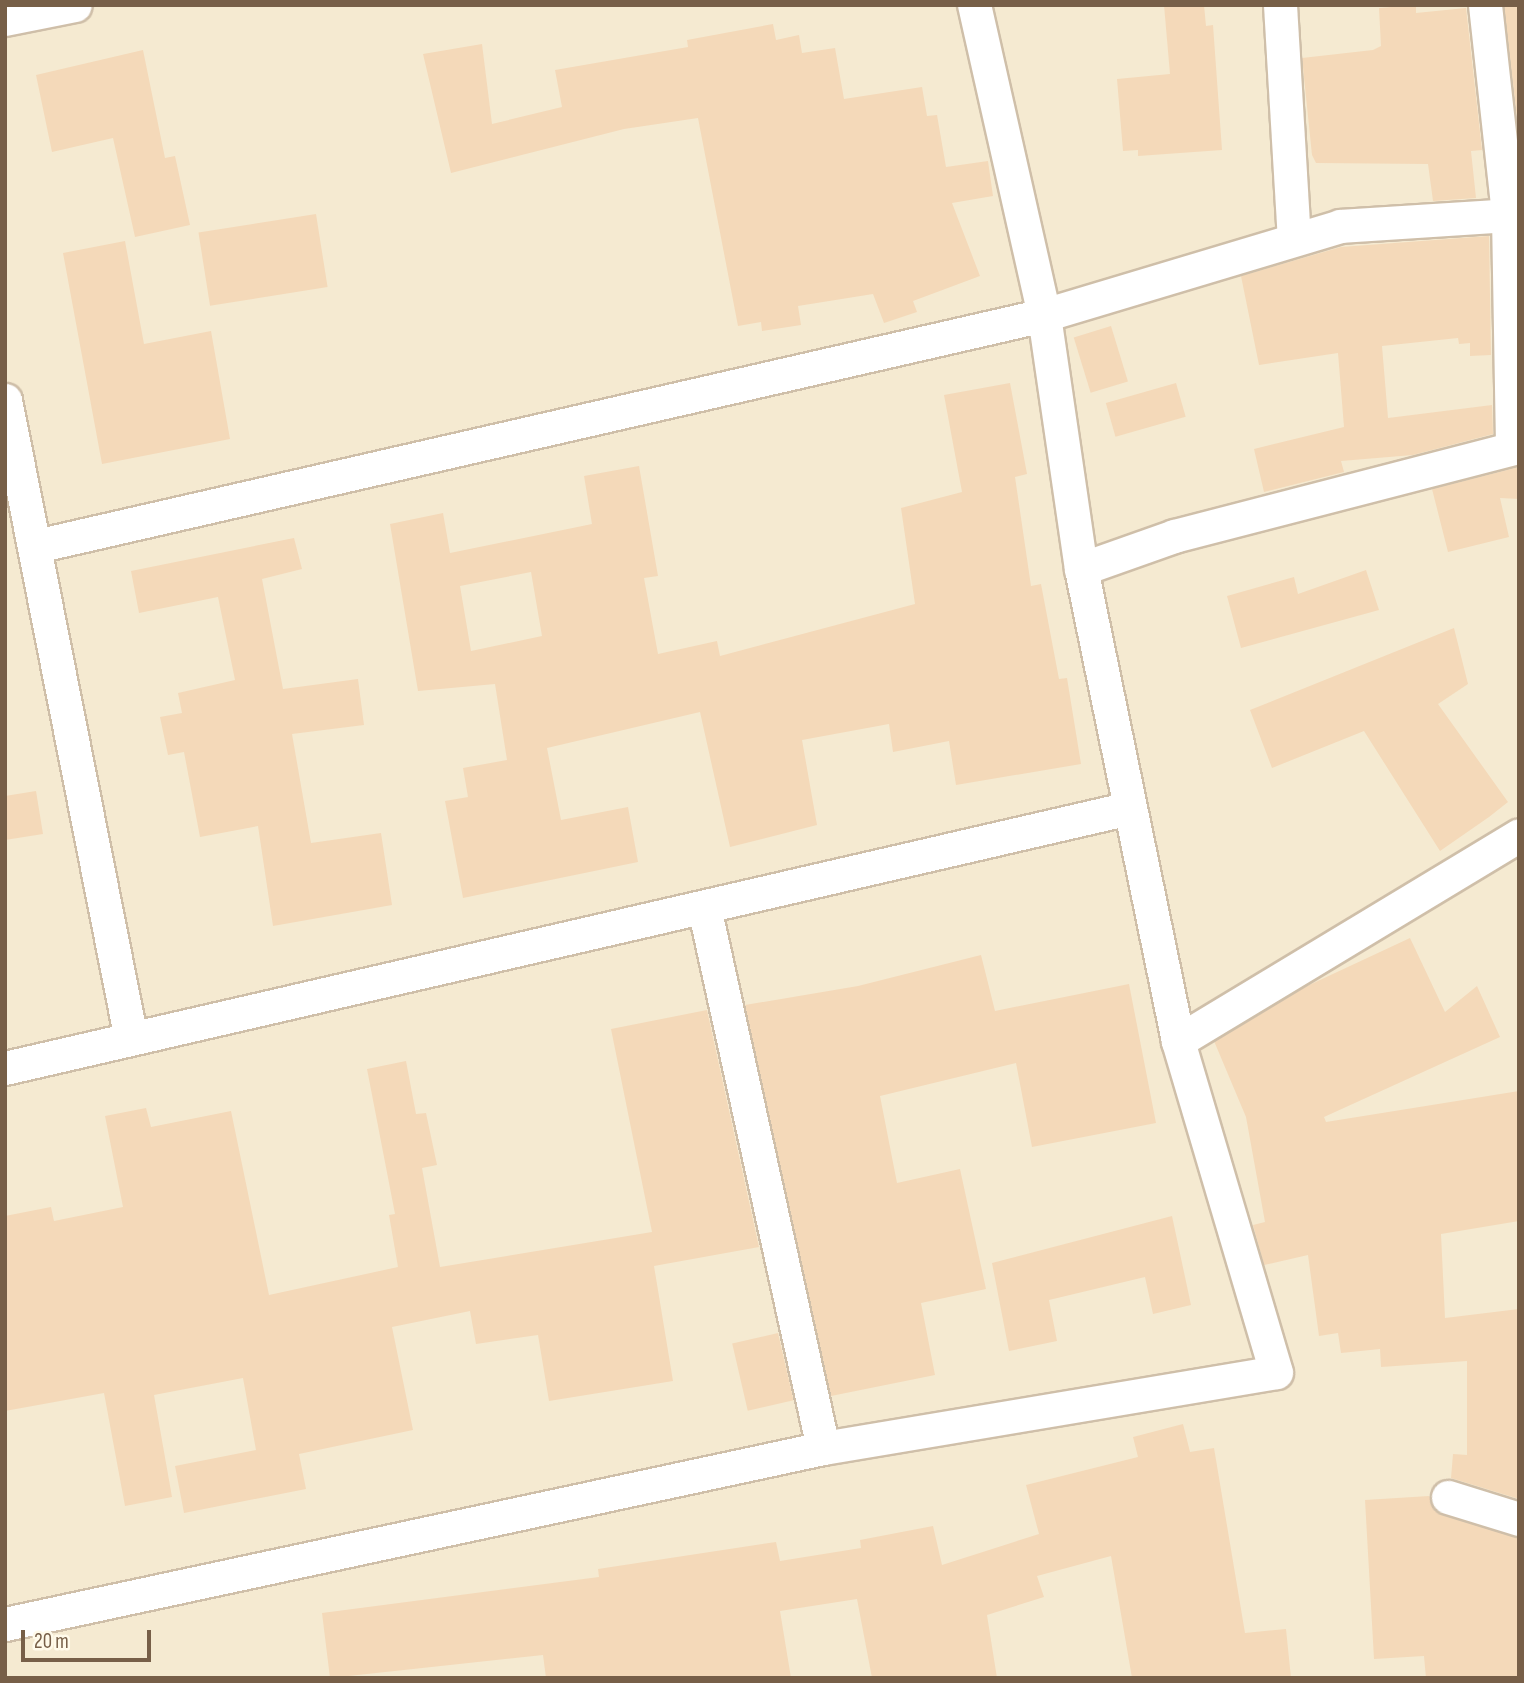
<!DOCTYPE html>
<style>
body{margin:0}
#map{position:relative;width:1524px;height:1683px;overflow:hidden;background:#fdf7e3;font-family:"Sofia Sans Condensed",sans-serif}
div>[style]{position:absolute}
[style*='--x']{left:calc(var(--x)*1px);top:calc(var(--y)*1px);width:calc(var(--w)*1px);rotate:calc(var(--a)*1deg)}
.residential>*{inset:0;background:#f5ead1;transform-origin:0 0}
.building>*{inset:0;background:#f4d9b9;transform-origin:0 0}
.roads{filter:drop-shadow(2px 0 #cfbfa9) drop-shadow(-2px 0 #cfbfa9) drop-shadow(0 2px #cfbfa9) drop-shadow(0 -2px #cfbfa9)}
.street>*{height:33px;margin:-16.5px;padding:0 16.5px;transform-origin:16.5px;border-radius:16.5px;background:#fff}
span{translate:-50% -50%;white-space:nowrap;text-align:center;line-height:1.15;-webkit-text-stroke:7px #fffaea;paint-order:stroke}
.frame{position:absolute;inset:0;border:7px solid #775f48;pointer-events:none}
.scale{position:absolute;left:21px;top:1630px;width:130px;height:32px;box-sizing:border-box;border:4px solid #775f48;border-top:0;padding-left:9px;font-size:21px;line-height:24px;white-space:nowrap;color:#775f48;-webkit-text-stroke:5px #fffaea;paint-order:stroke}
</style>
<div id="map">
<div class="residential">
<div style="left:5px;top:5px;width:1514px;height:1673px"></div>
</div>
<div class="building">
<div style="clip-path:polygon(1164px 5px,1204px 5px,1206px 26px,1213px 25px,1222px 150px,1138px 156px,1138px 150px,1123px 151px,1117px 79px,1170px 74px)"></div>
<div style="clip-path:polygon(1416px 5px,1416px 13px,1466px 8px,1482px 150px,1471px 151px,1476px 198px,1433px 201px,1428px 164px,1316px 163px,1312px 155px,1302px 58px,1373px 50px,1381px 46px,1379px 8px)"></div>
<div style="clip-path:polygon(1504px 5px,1519px 5px,1519px 136px)"></div>
<div style="clip-path:polygon(773px 24px,776px 40px,799px 35px,802px 53px,835px 48px,844px 99px,922px 87px,927px 116px,937px 115px,946px 167px,988px 161px,993px 196px,952px 203px,980px 276px,913px 301px,917px 312px,884px 323px,873px 294px,798px 306px,801px 325px,762px 331px,761px 322px,738px 326px,698px 118px,624px 129px,451px 173px,423px 54px,482px 44px,492px 124px,562px 107px,555px 70px,688px 47px,687px 40px)"></div>
<div style="clip-path:polygon(143px 50px,165px 158px,175px 156px,190px 225px,135px 237px,113px 138px,52px 152px,36px 75px)"></div>
<div style="left:316px;top:214px;width:74px;height:119px;rotate:81deg"></div>
<div style="clip-path:polygon(1489px 236px,1491px 355px,1470px 356px,1470px 343px,1459px 344px,1458px 338px,1382px 346px,1388px 418px,1492px 405px,1493px 434px,1413px 455px,1341px 461px,1344px 472px,1264px 492px,1254px 449px,1344px 427px,1338px 353px,1259px 365px,1241px 276px,1341px 247px)"></div>
<div style="clip-path:polygon(125px 241px,144px 344px,211px 331px,230px 439px,102px 464px,63px 253px)"></div>
<div style="left:1111px;top:326px;width:58px;height:39px;rotate:73deg"></div>
<div style="clip-path:polygon(evenodd,1010px 383px,1027px 474px,1015px 477px,1031px 586px,1041px 584px,1059px 679px,1067px 678px,1081px 764px,956px 785px,949px 741px,893px 752px,889px 724px,802px 740px,817px 825px,730px 847px,700px 712px,547px 748px,561px 820px,628px 807px,638px 862px,463px 898px,445px 801px,468px 797px,463px 768px,507px 760px,495px 684px,418px 691px,390px 524px,443px 513px,450px 553px,592px 524px,584px 476px,639px 466px,658px 576px,644px 578px,658px 654px,717px 641px,720px 656px,915px 604px,901px 508px,962px 492px,944px 395px,1010px 383px,531px 572px,542px 636px,471px 651px,460px 586px,531px 572px)"></div>
<div style="left:1176px;top:383px;width:35px;height:73px;rotate:74deg"></div>
<div style="clip-path:polygon(1519px 467px,1519px 499px,1500px 498px,1509px 537px,1448px 552px,1432px 489px)"></div>
<div style="clip-path:polygon(294px 538px,302px 569px,262px 579px,283px 689px,358px 679px,364px 725px,292px 734px,311px 843px,381px 833px,392px 905px,273px 926px,258px 826px,200px 837px,184px 752px,168px 755px,160px 717px,182px 713px,178px 693px,235px 680px,218px 597px,139px 613px,131px 571px)"></div>
<div style="clip-path:polygon(1366px 570px,1379px 610px,1241px 648px,1227px 596px,1294px 577px,1298px 594px)"></div>
<div style="clip-path:polygon(1454px 628px,1468px 684px,1438px 704px,1508px 802px,1489px 817px,1440px 851px,1364px 731px,1272px 768px,1250px 710px)"></div>
<div style="clip-path:polygon(36px 791px,43px 834px,5px 840px,5px 796px)"></div>
<div style="clip-path:polygon(1410px 938px,1445px 1012px,1477px 986px,1500px 1037px,1324px 1117px,1326px 1122px,1519px 1091px,1519px 1221px,1441px 1234px,1445px 1318px,1519px 1309px,1519px 1499px,1451px 1478px,1453px 1454px,1467px 1455px,1467px 1361px,1381px 1367px,1380px 1349px,1341px 1353px,1338px 1333px,1319px 1336px,1308px 1255px,1264px 1265px,1253px 1225px,1265px 1222px,1246px 1117px,1214px 1041px,1305px 987px)"></div>
<div style="clip-path:polygon(981px 955px,995px 1011px,1129px 984px,1156px 1123px,1032px 1147px,1016px 1063px,880px 1096px,897px 1183px,960px 1169px,986px 1289px,921px 1303px,935px 1375px,831px 1396px,745px 1005px,858px 986px)"></div>
<div style="clip-path:polygon(707px 1010px,759px 1247px,654px 1266px,673px 1381px,549px 1401px,538px 1335px,476px 1344px,470px 1311px,392px 1327px,413px 1430px,299px 1454px,306px 1489px,184px 1513px,175px 1466px,256px 1450px,243px 1378px,154px 1395px,172px 1497px,125px 1506px,104px 1393px,5px 1411px,5px 1216px,51px 1207px,54px 1221px,123px 1207px,105px 1116px,146px 1108px,151px 1127px,231px 1111px,269px 1295px,398px 1267px,389px 1215px,395px 1214px,367px 1069px,406px 1061px,416px 1114px,426px 1113px,437px 1165px,422px 1168px,440px 1267px,652px 1232px,611px 1029px)"></div>
<div style="clip-path:polygon(1172px 1216px,1191px 1305px,1153px 1314px,1145px 1277px,1049px 1300px,1057px 1341px,1009px 1351px,992px 1263px)"></div>
<div style="left:778px;top:1333px;width:69px;height:47px;rotate:77deg"></div>
<div style="clip-path:polygon(1183px 1424px,1190px 1452px,1214px 1448px,1245px 1633px,1286px 1629px,1291px 1678px,1132px 1678px,1111px 1556px,1037px 1576px,1044px 1597px,987px 1615px,997px 1678px,872px 1678px,857px 1599px,780px 1611px,791px 1678px,546px 1678px,543px 1655px,330px 1678px,322px 1613px,599px 1577px,598px 1569px,776px 1542px,780px 1561px,861px 1548px,860px 1540px,933px 1526px,942px 1565px,1039px 1534px,1026px 1485px,1138px 1457px,1133px 1437px)"></div>
<div style="clip-path:polygon(1429px 1496px,1442px 1515px,1519px 1538px,1519px 1678px,1426px 1678px,1424px 1656px,1374px 1659px,1365px 1500px)"></div>
</div>
<div class="roads">
<div class="street">
<div style="--x:1280;--y:5;--w:233;--a:86.6"></div>
<div style="--x:1485;--y:5;--w:211;--a:83.7"></div>
<div style="--x:1508;--y:215;--w:232;--a:89"></div>
<div style="--x:5;--y:19;--w:71;--a:-11.3"></div>
<div style="--x:5;--y:400;--w:651;--a:78.85"></div>
<div style="--x:36;--y:546;--w:1034;--a:-12.91"></div>
<div style="--x:1044;--y:315;--w:309;--a:-16.7"></div>
<div style="--x:1340;--y:226;--w:168;--a:-3.7"></div>
<div style="--x:1081;--y:569;--w:99;--a:-19.5"></div>
<div style="--x:1174;--y:536;--w:356;--a:-14.5"></div>
<div style="--x:704;--y:907;--w:554;--a:77.59"></div>
<div style="--x:1178;--y:1041;--w:398;--a:-31.1"></div>
<div style="--x:5;--y:1068;--w:1154;--a:-13.02"></div>
<div style="--x:1448;--y:1497;--w:74;--a:17.2"></div>
<div style="--x:5;--y:1624;--w:837;--a:-12.14"></div>
<div style="--x:823;--y:1448;--w:459;--a:-9.5"></div>
<div style="--x:1276;--y:1372;--w:345;--a:-106.5"></div>
<div style="--x:1178;--y:1041;--w:482;--a:-101.6"></div>
<div style="--x:1081;--y:569;--w:257;--a:-98.3"></div>
<div style="--x:1044;--y:315;--w:318;--a:-102.7"></div>
</div>
</div>
<div class="frame"></div>
<div class="scale">20 m</div>
</div>
